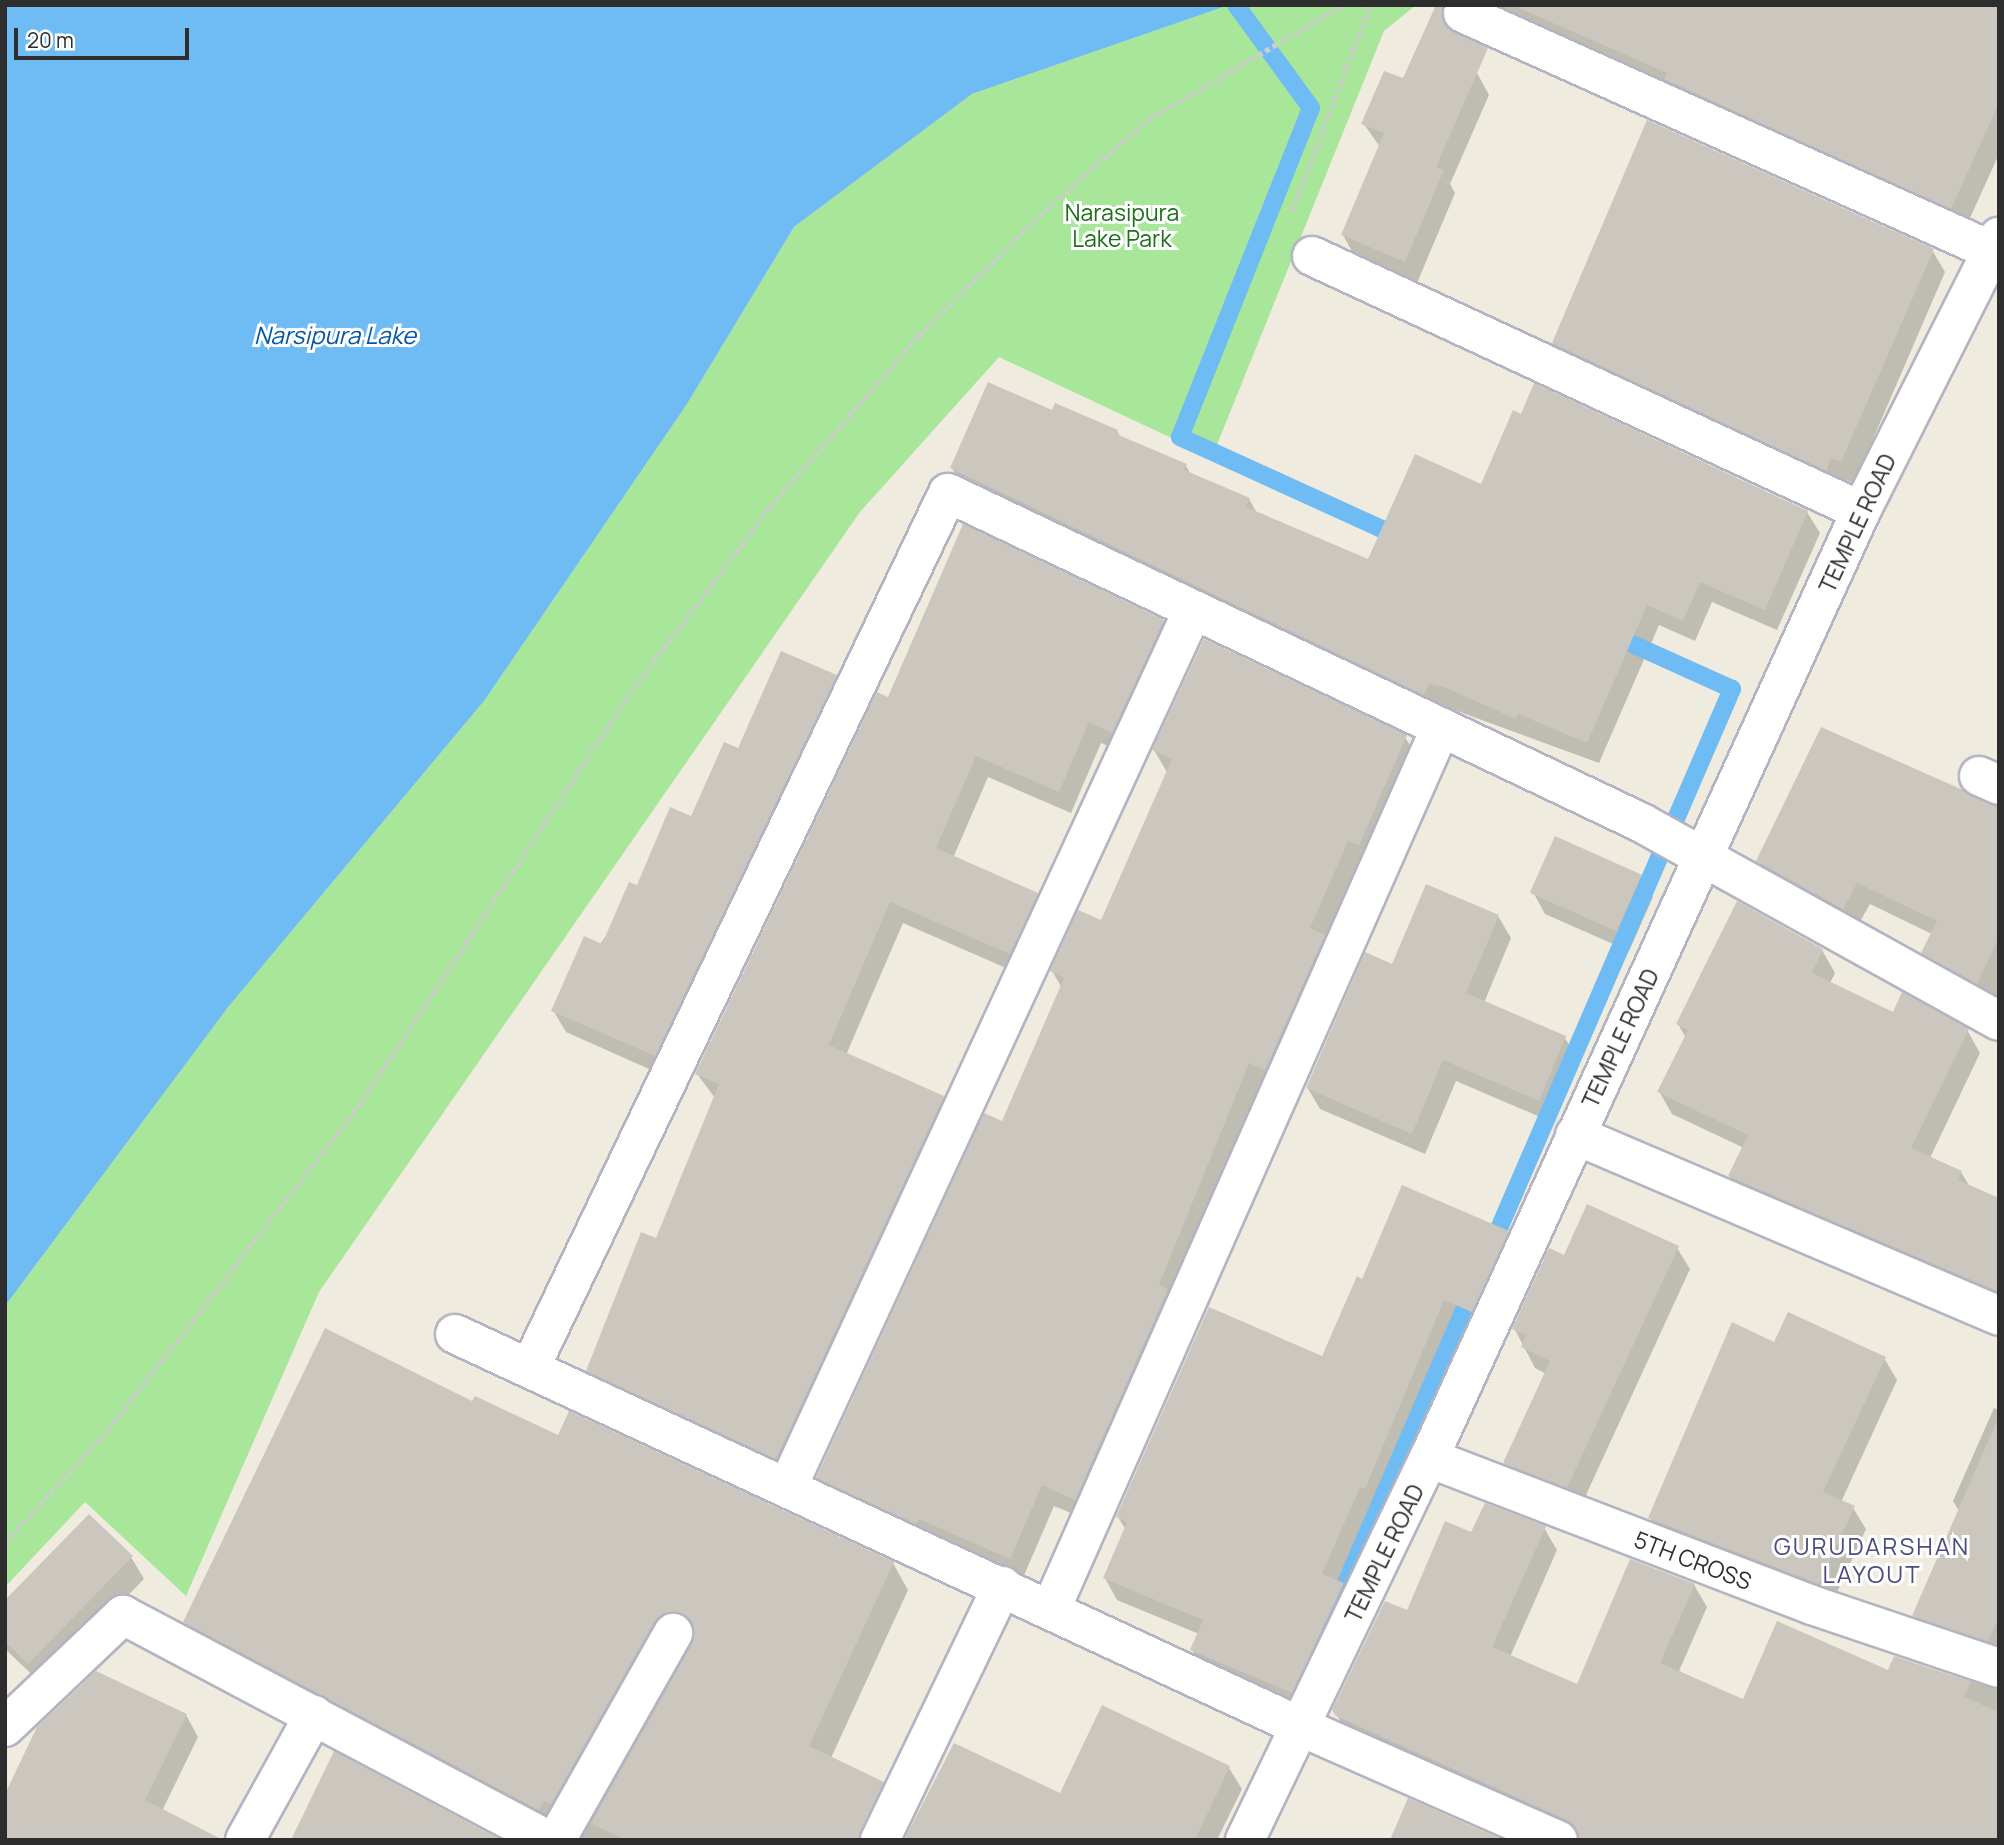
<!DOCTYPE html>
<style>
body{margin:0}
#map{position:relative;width:2004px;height:1845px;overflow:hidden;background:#efebdf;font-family:Manrope,sans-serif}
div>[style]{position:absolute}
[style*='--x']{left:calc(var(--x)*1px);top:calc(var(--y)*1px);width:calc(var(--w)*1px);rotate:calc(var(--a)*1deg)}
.green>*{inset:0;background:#a8e79a}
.water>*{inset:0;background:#6fbbf4}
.shadow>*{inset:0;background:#0003}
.stream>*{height:18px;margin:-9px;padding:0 9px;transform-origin:9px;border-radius:9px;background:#6fbbf4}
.building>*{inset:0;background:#cbc7bf;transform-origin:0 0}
.path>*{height:4.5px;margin-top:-2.25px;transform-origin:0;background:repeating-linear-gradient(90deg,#cdcdcd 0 5px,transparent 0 8.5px)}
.roads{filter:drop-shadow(2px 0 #b3b3c1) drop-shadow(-2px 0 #b3b3c1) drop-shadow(0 2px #b3b3c1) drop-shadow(0 -2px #b3b3c1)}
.minor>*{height:38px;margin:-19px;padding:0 19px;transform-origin:19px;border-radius:19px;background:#fff}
.tertiary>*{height:38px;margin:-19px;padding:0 19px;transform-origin:19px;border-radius:19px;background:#fff}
span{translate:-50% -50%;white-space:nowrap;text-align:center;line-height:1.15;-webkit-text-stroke:6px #fff;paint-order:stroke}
.park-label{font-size:23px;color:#1c6f18}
.street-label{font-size:23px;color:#2d2d2d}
.water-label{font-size:24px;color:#0856a6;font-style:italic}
.neighbourhood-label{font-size:24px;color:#4b4c81;letter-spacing:2px}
.frame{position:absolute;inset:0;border:7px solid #2d2d2d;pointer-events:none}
.scale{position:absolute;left:14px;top:28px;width:175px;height:32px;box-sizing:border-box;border:4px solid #2d2d2d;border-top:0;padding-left:9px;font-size:21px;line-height:24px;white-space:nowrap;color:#2d2d2d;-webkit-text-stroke:5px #fff;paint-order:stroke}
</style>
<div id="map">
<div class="green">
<div style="clip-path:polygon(1229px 5px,1416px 5px,1384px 31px,1212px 457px,999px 357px,860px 512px,319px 1292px,186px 1596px,85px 1502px,5px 1587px,5px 1306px,229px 1006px,484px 701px,687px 404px,794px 227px,972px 94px)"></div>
</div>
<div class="water">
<div style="clip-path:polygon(5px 5px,1229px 5px,972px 94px,794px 227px,687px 404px,484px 701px,229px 1006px,5px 1306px)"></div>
</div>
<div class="shadow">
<div style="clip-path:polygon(1491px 5px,1999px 5px,1999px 154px,1965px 229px)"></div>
<div style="clip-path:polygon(1477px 73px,1489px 95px,1450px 184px,1455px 193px,1417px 283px,1355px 257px,1343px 235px,1380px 147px,1363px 123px)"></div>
<div style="clip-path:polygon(1932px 250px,1945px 272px,1854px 483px,1844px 479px,1838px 491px,1566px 365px,1553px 343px)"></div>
<div style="clip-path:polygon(1053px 412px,1117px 431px,1121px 438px,1186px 466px,1191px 475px,1249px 499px,1257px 513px,1369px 561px,1482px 486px,1807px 512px,1820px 533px,1777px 630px,1712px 602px,1695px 641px,1659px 625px,1599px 763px,1441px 705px,1436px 715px,965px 490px,952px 468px)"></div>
<div style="clip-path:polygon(1163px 621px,1176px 643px,1125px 753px,1101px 743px,1071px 813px,988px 777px,953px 858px,1037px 894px,1050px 916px,1022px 975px,903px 923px,846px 1055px,943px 1097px,956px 1119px,789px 1480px,600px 1392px,588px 1371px,656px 1241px,715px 1098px,697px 1074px,889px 700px)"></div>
<div style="clip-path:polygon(836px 677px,848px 698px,667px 1077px,566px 1032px,553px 1010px,739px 750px)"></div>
<div style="clip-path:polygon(1405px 737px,1418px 759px,1372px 866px,1360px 861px,1326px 940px,1278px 1091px,1261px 1084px,1088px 1520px,1054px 1506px,1022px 1580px,831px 1499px,818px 1477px,1003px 1124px,1062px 988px,1052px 971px,1102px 922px,1167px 772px,1154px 750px)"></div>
<div style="clip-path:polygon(1999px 808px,1999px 1010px,1936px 975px,1923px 953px,1932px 934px,1870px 904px,1855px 930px,1771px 883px,1758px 861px)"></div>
<div style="clip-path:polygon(1640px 875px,1653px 897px,1629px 951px,1545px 914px,1533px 892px)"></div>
<div style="clip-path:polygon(1498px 916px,1511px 938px,1484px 1003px,1565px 1038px,1578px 1060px,1552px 1122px,1456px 1081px,1425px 1154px,1320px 1109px,1307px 1087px,1392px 966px)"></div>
<div style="clip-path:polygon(1822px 950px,1835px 973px,1830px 983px,1894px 1014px,1967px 1030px,1980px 1053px,1930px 1158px,1961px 1172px,1970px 1187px,1999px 1200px,1999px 1308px,1743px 1199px,1730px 1176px,1744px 1148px,1672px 1114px,1659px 1091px,1686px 1038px,1678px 1024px)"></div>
<div style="clip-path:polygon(1507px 1232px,1520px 1254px,1484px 1332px,1456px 1321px,1378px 1510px,1372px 1507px,1339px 1583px,1356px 1606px,1304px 1714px,1205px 1672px,1192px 1650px,1199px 1634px,1117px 1600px,1105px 1578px,1126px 1530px,1118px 1517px,1323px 1358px,1363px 1281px)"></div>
<div style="clip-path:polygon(1677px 1248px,1690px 1269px,1580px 1508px,1518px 1485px,1505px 1463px,1546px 1374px,1535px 1368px,1514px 1328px,1565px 1257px)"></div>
<div style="clip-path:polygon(1775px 1344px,1884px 1358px,1897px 1380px,1841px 1502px,1853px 1508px,1866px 1529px,1831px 1605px,1662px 1540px,1650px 1518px)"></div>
<div style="clip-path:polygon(473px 1404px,893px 1563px,908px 1590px,831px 1758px,882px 1783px,898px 1810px,884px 1840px,579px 1840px,692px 1640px,678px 1640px,561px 1840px,201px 1649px,185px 1622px)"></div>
<div style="clip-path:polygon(1994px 1408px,1999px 1410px,1999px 1662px,1927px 1638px,1914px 1615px,1959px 1511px,1953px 1501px)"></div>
<div style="clip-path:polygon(1544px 1528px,1557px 1550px,1510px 1657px,1578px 1686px,1694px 1585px,1707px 1607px,1679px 1671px,1744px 1701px,1889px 1672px,1895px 1658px,1999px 1690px,1999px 1818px,1582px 1838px,1347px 1733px,1334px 1710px,1472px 1535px)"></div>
<div style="clip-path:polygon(131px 1557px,144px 1579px,42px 1684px,5px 1649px,5px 1603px)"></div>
<div style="clip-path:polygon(186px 1715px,198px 1737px,162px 1811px,5px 1840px)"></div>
<div style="clip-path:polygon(1229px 1768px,1242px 1789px,1217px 1840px,1198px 1840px,1060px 1796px)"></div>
</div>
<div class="stream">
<div style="--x:1236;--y:5;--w:127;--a:53.9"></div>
<div style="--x:1311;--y:108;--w:354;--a:111.7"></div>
<div style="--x:1180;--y:437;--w:246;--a:24.5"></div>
<div style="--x:1491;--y:1247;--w:608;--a:-66.64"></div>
<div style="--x:1732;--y:689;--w:134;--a:-155.7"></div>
<div style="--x:1323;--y:1636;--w:378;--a:-66.6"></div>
</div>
<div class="building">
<div style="clip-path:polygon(1436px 5px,1443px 5px,1446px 26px,1488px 48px,1436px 167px,1444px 170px,1405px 262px,1341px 235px,1384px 133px,1361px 124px,1384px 71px,1403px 78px)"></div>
<div style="clip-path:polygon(1512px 5px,1999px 5px,1999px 103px,1951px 209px,1664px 79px,1667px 73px)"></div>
<div style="clip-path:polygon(1647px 120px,1934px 249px,1841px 462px,1831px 458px,1826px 471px,1552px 343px)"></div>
<div style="clip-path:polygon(988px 382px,1052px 410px,1055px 403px,1118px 430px,1116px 434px,1187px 464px,1184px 470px,1250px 498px,1246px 507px,1368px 559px,1415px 454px,1481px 484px,1513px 410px,1521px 414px,1534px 383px,1808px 511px,1765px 610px,1700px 582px,1683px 621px,1647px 605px,1587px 743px,1518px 714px,1516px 719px,1444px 687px,1429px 684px,1424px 695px,950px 468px)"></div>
<div style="clip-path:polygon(963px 524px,1164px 620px,1112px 733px,1089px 722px,1059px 792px,976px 756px,936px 848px,1038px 893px,1010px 954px,890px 902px,829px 1045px,944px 1096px,776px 1459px,586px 1371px,641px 1232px,656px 1238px,719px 1084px,695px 1074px,877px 692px,888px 697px)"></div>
<div style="clip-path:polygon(1204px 639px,1407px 735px,1359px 845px,1348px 841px,1310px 928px,1325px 935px,1265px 1070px,1249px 1063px,1159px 1285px,1168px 1289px,1075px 1500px,1042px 1485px,1010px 1559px,919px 1519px,916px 1524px,816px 1478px,984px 1113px,1002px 1121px,1064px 978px,1050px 971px,1078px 910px,1101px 920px,1172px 759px,1152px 750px)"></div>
<div style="clip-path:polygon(781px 651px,837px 675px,655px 1056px,551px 1011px,584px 936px,602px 944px,629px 882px,637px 885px,670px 807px,691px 816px,724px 742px,738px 748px)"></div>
<div style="clip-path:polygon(1821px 727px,1999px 806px,1999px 937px,1977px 984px,1921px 953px,1937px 921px,1857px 883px,1843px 909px,1756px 861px)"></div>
<div style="left:1555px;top:836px;width:95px;height:62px;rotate:24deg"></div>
<div style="clip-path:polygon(1426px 884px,1499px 915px,1466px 993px,1566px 1036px,1539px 1101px,1443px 1060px,1412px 1134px,1306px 1088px,1365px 952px,1392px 964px)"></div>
<div style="clip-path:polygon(1737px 901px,1823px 949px,1812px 973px,1893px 1012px,1902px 992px,1969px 1029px,1911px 1148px,1962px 1171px,1958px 1180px,1999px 1198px,1999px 1292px,1728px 1176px,1748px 1135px,1657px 1092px,1688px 1030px,1676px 1024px)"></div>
<div style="clip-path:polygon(1402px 1185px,1509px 1231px,1472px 1312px,1444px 1300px,1365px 1489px,1360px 1487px,1322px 1574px,1344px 1583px,1292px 1693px,1190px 1650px,1203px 1620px,1103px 1578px,1127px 1522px,1116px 1517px,1209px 1307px,1322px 1356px,1357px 1276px,1362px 1279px)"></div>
<div style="clip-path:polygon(1587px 1204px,1679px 1246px,1567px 1488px,1503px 1463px,1550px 1361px,1521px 1347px,1526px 1335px,1512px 1329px,1549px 1248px,1564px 1255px)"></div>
<div style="clip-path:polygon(1788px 1312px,1886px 1357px,1823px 1492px,1855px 1506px,1819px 1584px,1648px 1518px,1732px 1322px,1774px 1342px)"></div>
<div style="clip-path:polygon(325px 1328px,472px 1401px,475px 1396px,558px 1435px,569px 1411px,894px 1562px,809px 1746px,884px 1782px,858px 1840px,625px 1840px,591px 1823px,692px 1644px,692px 1623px,683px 1614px,663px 1614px,654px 1622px,551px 1804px,544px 1801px,539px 1810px,183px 1622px)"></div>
<div style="clip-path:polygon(1999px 1416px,1999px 1618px,1988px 1641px,1912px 1616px)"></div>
<div style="clip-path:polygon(1485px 1503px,1546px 1526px,1492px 1647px,1577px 1684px,1630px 1559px,1695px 1584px,1660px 1663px,1743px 1699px,1777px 1621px,1888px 1670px,1894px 1656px,1971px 1682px,1964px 1697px,1999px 1712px,1999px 1840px,1580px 1840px,1576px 1828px,1567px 1820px,1336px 1716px,1332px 1710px,1385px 1601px,1407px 1610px,1445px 1521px,1471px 1532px)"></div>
<div style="clip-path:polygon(89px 1514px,133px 1556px,28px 1664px,5px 1641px,5px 1600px)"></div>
<div style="clip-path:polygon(96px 1671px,187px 1714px,145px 1800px,223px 1840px,5px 1840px,5px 1794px,37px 1727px)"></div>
<div style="clip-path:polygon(1102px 1705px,1230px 1766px,1195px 1840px,904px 1840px,954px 1743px,1060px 1793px)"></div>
<div style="clip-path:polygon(334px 1751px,501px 1840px,291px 1840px)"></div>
<div style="clip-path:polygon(1408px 1798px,1503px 1840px,1390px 1840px)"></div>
</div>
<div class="path">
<div style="--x:1292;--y:211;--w:220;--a:-69.3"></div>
<div style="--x:5;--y:1543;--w:153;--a:-47.7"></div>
<div style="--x:108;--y:1430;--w:416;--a:-52.3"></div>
<div style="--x:362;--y:1101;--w:485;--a:-56.7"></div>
<div style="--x:628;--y:696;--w:236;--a:-53.1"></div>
<div style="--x:770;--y:507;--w:226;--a:-49.1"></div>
<div style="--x:918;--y:336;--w:179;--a:-44.8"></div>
<div style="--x:1045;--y:210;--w:137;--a:-41.1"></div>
<div style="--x:1148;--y:120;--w:226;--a:-30.5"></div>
</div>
<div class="roads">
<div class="minor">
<div style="--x:1463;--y:13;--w:580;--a:24.22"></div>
<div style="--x:1312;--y:256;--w:605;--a:24.91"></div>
<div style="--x:1979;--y:776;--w:22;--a:24"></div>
<div style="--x:1575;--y:1135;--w:461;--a:23.1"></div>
<div style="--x:455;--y:1334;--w:931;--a:24.91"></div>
<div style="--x:1299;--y:1726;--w:283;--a:23.8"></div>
<div style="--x:531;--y:1366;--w:967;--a:-64.47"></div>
<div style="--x:948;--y:493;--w:768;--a:25.43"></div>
<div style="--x:1642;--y:823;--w:408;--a:29"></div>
<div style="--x:1429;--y:1458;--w:410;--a:21"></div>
<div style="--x:1812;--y:1605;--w:197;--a:18.6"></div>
<div style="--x:788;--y:1486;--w:965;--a:-65.19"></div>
<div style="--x:1051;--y:1609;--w:964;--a:-66.15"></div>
<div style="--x:5;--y:1727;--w:163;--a:-43.5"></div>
<div style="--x:123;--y:1615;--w:481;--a:27.9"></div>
<div style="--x:245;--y:1840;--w:143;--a:-61.1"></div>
<div style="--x:556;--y:1840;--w:238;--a:-60.5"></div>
<div style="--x:880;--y:1840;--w:282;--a:-64.3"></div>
</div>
<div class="tertiary">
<div style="--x:1245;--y:1840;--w:424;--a:-64.3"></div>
<div style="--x:1429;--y:1458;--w:1041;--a:-65.48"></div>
<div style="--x:1861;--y:511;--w:307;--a:-63.3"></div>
</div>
</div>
<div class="park-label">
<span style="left:1122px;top:225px">Narasipura<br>Lake Park</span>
</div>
<div class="street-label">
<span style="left:1857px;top:523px;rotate:-65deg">TEMPLE ROAD</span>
<span style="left:1620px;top:1038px;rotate:-65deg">TEMPLE ROAD</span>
<span style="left:1384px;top:1553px;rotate:-64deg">TEMPLE ROAD</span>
<span style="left:1693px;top:1560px;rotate:21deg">5TH CROSS</span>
</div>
<div class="water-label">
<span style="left:335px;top:335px">Narsipura Lake</span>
</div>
<div class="neighbourhood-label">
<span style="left:1872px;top:1560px">GURUDARSHAN<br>LAYOUT</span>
</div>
<div class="frame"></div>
<div class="scale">20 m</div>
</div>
